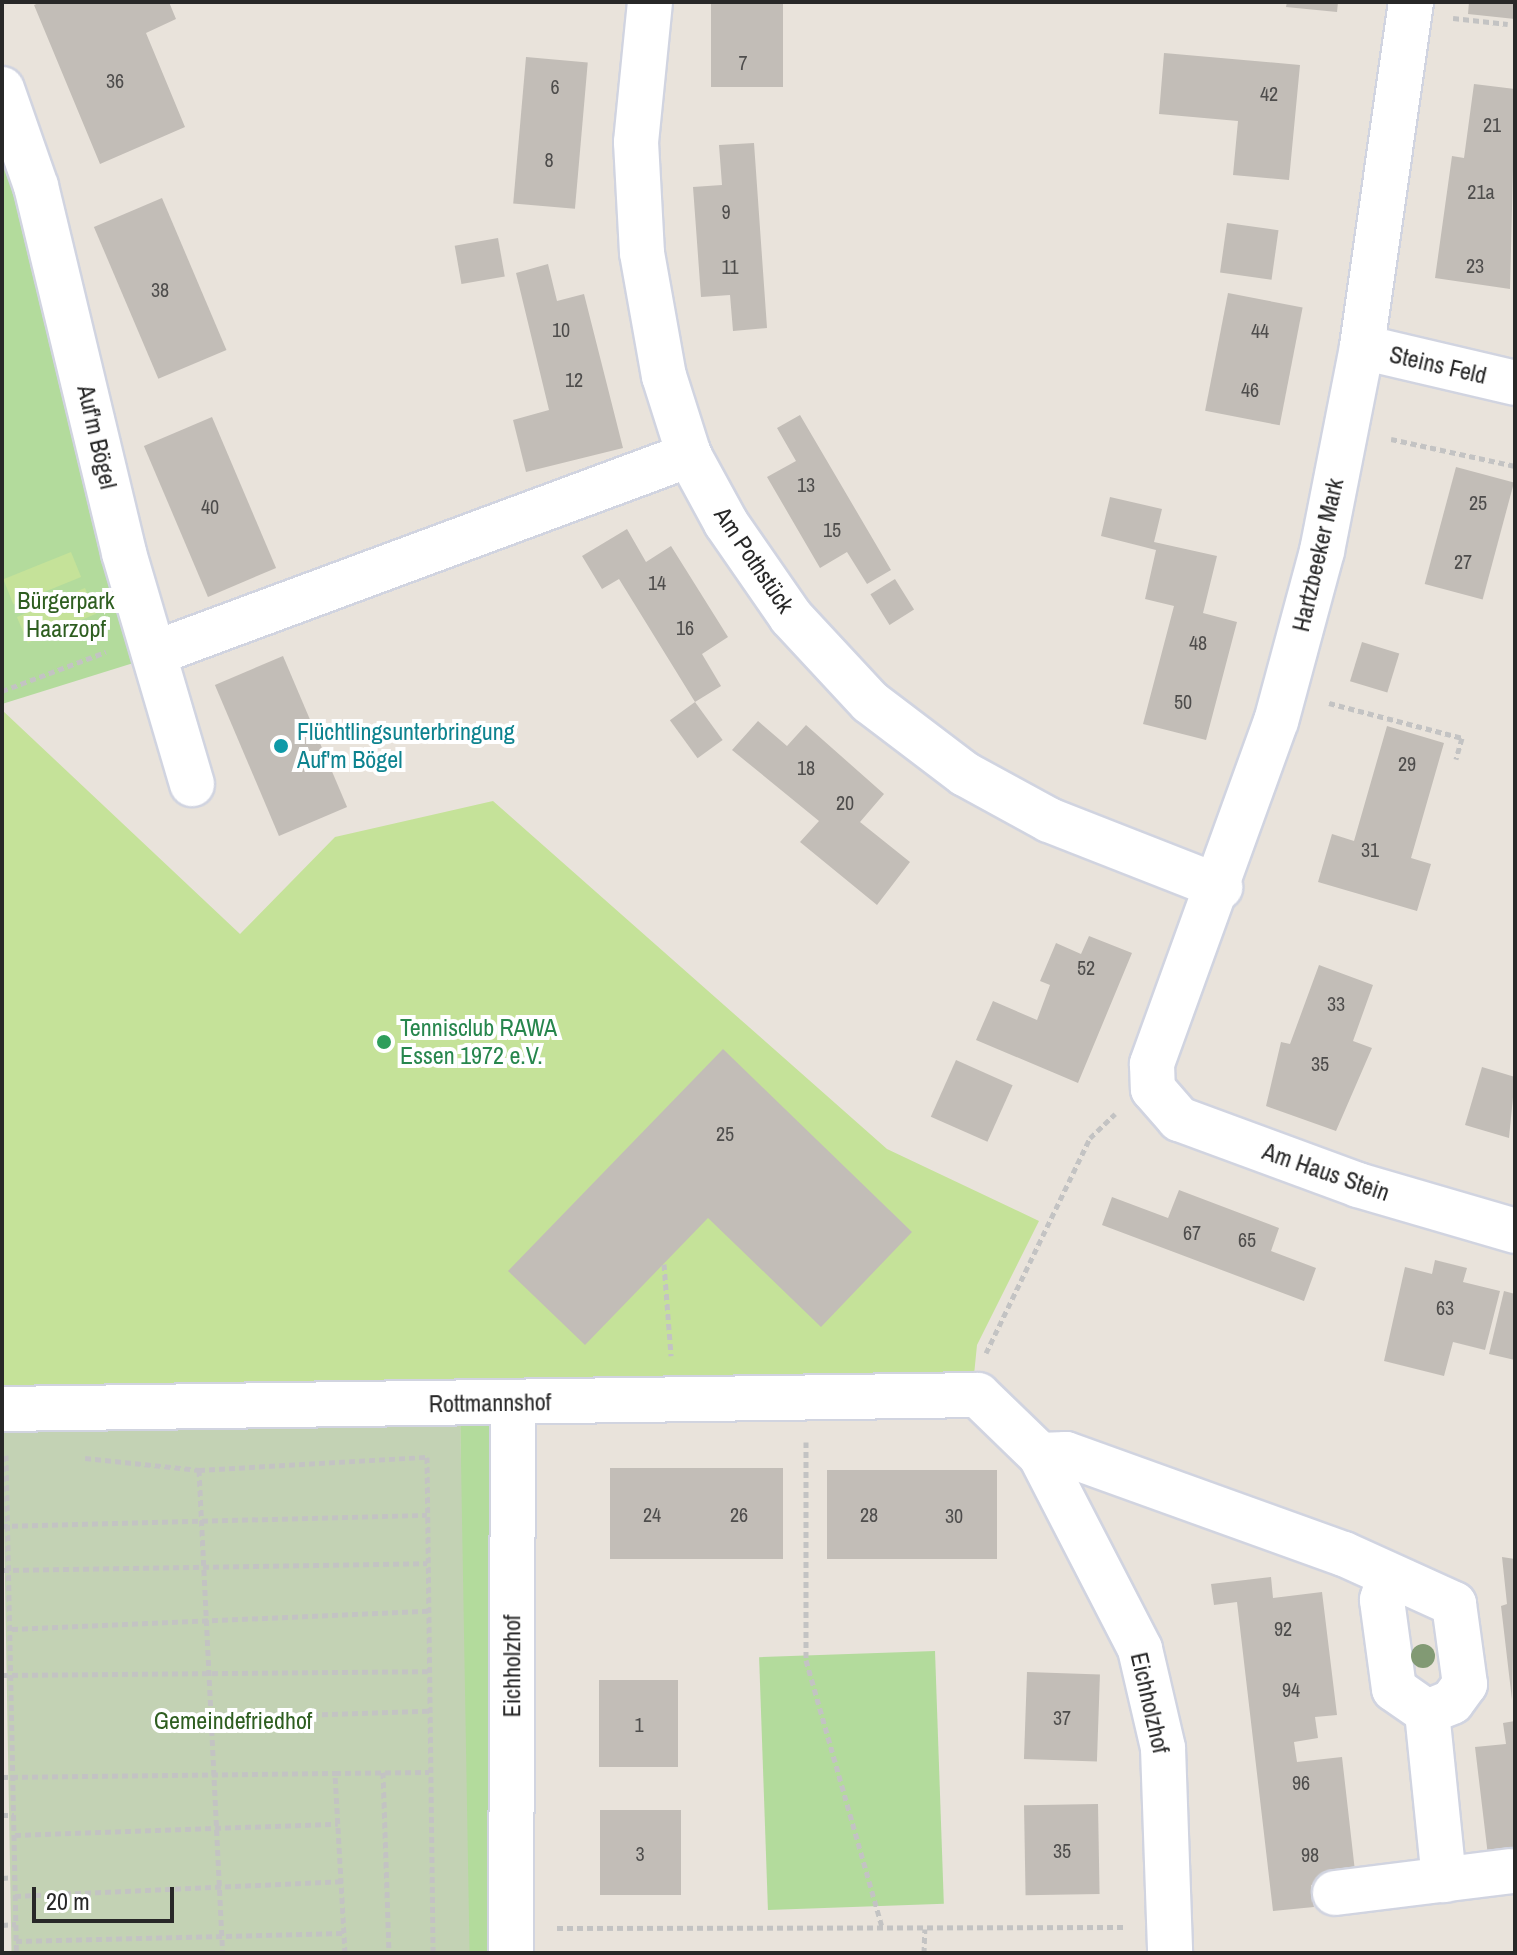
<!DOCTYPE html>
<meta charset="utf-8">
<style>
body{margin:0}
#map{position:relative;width:1517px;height:1955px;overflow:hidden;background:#e9e3db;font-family:"Archivo Narrow",sans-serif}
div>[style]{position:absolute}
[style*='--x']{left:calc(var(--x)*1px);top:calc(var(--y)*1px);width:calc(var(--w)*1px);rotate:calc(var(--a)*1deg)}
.green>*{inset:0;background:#b3db9c;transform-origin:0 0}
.cemetery>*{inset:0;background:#c3d2b4;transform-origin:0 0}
.pitch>*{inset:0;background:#c5e299;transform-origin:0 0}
.building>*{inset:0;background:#c2bdb7;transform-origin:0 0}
.path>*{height:5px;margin-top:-2.5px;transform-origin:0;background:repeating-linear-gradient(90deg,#c3c3c3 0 6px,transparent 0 10px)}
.roads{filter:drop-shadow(2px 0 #d1d4e0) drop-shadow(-2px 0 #d1d4e0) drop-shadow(0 2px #d1d4e0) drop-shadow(0 -2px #d1d4e0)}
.minor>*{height:44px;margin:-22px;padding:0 22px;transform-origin:22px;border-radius:22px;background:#fff}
.trees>*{width:24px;height:24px;margin:-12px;border-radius:50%;background:#829a74}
.dots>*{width:22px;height:22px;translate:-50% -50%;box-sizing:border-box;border:4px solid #fff;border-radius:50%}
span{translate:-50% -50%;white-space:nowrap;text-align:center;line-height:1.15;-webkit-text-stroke:8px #fff;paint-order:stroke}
.number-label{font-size:20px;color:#4e4d4c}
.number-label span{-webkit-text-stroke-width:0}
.street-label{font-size:24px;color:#282828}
.park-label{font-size:24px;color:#2e5e20}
.culture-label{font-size:24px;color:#0d838f}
.left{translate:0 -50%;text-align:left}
.leisure-label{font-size:24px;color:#27864d}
.frame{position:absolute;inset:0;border:4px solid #282828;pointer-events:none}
.scale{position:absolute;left:32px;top:1887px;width:142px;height:36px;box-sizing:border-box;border:4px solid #282828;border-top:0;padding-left:10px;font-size:24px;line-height:28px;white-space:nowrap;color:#282828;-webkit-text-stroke:6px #fff;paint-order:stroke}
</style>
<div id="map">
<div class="green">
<div style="clip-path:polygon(2px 144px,143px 660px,2px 704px)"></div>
<div style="clip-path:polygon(460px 1405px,512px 1405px,504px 1953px,465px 1953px)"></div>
<div style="left:935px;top:1651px;width:253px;height:176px;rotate:88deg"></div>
</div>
<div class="cemetery">
<div style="left:460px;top:1405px;width:548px;height:458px;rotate:89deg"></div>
</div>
<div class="pitch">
<div style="left:71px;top:552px;width:27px;height:73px;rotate:68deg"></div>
<div style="left:85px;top:588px;width:28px;height:74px;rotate:67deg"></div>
<div style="clip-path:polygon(2px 710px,240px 934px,335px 837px,493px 801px,887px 1149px,1039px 1221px,977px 1345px,973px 1385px,2px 1400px)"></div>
</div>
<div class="building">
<div style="clip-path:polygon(41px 2px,169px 2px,176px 19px,146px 33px,185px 127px,100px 164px,34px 5px)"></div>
<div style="left:711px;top:2px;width:72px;height:85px"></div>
<div style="clip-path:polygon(1287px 2px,1338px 2px,1337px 12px,1286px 7px)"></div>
<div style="clip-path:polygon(1469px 2px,1515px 2px,1515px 19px,1468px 14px)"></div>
<div style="clip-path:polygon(1164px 53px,1300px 65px,1289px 180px,1233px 175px,1238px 121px,1159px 114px)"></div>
<div style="left:526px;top:57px;width:62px;height:147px;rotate:5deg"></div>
<div style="clip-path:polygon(1474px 84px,1515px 89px,1510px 289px,1435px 278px,1452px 156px,1464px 158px)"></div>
<div style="clip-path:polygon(754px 143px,767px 328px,733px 331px,730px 295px,701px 297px,693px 187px,722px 185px,719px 145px)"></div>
<div style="left:162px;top:198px;width:165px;height:74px;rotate:67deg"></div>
<div style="left:1227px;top:223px;width:52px;height:50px;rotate:8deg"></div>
<div style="left:498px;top:238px;width:39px;height:44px;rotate:80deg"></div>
<div style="clip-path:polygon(548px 264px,557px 301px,584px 294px,623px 448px,526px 472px,513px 420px,549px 410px,516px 273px)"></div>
<div style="left:1228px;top:293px;width:76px;height:120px;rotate:11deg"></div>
<div style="clip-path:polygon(800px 415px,891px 570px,867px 584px,847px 552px,820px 568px,767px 477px,796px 461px,777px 428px)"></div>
<div style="left:212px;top:417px;width:164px;height:74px;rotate:67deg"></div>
<div style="left:1456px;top:467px;width:60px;height:121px;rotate:15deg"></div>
<div style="clip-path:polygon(1110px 497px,1162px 509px,1154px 542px,1217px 556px,1203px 613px,1237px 622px,1206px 740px,1143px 724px,1174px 606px,1145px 599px,1156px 550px,1101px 536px)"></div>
<div style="clip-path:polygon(627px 529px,646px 562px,671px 546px,728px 637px,702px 654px,721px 686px,695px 702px,619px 579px,602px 589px,582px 556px)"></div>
<div style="left:895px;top:579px;width:36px;height:29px;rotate:58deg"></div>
<div style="left:1362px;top:642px;width:39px;height:41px;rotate:17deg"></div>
<div style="left:283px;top:656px;width:164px;height:74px;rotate:67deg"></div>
<div style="left:695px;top:702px;width:47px;height:31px;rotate:54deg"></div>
<div style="clip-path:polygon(758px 721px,787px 746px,806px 725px,884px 794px,860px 822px,910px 862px,877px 905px,800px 842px,819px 821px,732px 750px)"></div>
<div style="clip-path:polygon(1387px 726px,1444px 743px,1411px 858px,1431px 864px,1417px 911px,1318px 882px,1332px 834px,1354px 841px)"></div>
<div style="clip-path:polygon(1089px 936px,1132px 953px,1078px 1083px,976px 1040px,993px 1001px,1037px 1020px,1050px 985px,1040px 981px,1056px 943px,1081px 954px)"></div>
<div style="clip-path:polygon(1319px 965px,1373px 985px,1353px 1041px,1372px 1048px,1336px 1131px,1266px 1106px,1281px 1042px,1290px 1044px)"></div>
<div style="clip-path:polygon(723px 1049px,912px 1232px,821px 1327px,708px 1218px,585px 1345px,508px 1271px)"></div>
<div style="left:956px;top:1060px;width:62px;height:62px;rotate:24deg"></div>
<div style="clip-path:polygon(1482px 1067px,1515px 1077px,1509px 1138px,1465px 1125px)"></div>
<div style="clip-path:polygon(1179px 1190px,1279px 1228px,1271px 1251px,1316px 1268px,1304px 1301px,1102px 1225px,1112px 1197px,1168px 1218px)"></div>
<div style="clip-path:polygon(1435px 1260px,1467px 1268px,1463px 1282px,1500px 1291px,1485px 1350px,1453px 1342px,1444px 1376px,1384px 1361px,1405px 1267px,1432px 1274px)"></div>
<div style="clip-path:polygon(1504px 1291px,1515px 1294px,1515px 1360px,1489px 1354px)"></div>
<div style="left:610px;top:1468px;width:173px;height:91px"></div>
<div style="left:827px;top:1470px;width:170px;height:89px"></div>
<div style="clip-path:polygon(1502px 1557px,1515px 1559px,1512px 1700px,1501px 1606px,1507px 1604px)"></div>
<div style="clip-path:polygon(1271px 1577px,1273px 1598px,1322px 1592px,1337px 1715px,1315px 1717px,1318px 1738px,1294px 1742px,1297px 1762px,1342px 1757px,1356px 1880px,1311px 1885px,1314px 1907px,1273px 1911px,1237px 1602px,1214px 1605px,1211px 1584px)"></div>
<div style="left:1027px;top:1672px;width:73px;height:87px;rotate:2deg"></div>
<div style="left:678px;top:1680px;width:87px;height:79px;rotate:90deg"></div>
<div style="clip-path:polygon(1515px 1721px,1515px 1861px,1489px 1864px,1475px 1747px,1506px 1744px,1503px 1723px)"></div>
<div style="left:1098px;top:1804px;width:90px;height:74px;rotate:89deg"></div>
<div style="left:600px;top:1810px;width:81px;height:85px"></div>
</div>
<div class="path">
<div style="--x:1453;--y:18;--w:55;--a:6.2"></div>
<div style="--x:1391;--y:439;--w:127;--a:12.3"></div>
<div style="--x:2;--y:691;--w:111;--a:-20.6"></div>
<div style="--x:1329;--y:703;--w:138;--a:14.7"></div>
<div style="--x:1462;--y:738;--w:22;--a:106"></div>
<div style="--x:664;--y:1264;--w:92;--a:85.6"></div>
<div style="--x:986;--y:1353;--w:239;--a:-64.2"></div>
<div style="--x:1090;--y:1138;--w:35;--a:-44"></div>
<div style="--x:806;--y:1442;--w:218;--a:90"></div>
<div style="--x:806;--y:1660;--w:278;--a:74.1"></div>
<div style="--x:6;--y:1455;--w:498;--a:88.8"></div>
<div style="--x:85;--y:1458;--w:115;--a:6"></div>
<div style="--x:199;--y:1470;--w:228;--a:-3.3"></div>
<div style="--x:427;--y:1457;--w:496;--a:89.3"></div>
<div style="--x:199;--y:1470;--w:484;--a:87.2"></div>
<div style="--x:2;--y:1526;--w:425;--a:-1.5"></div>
<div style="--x:3;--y:1570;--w:424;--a:-0.9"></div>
<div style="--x:12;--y:1629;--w:416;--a:-2.5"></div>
<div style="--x:2;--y:1675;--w:426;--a:-0.5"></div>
<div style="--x:212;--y:1718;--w:216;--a:-1.9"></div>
<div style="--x:383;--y:1772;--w:181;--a:88.1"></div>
<div style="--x:2;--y:1777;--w:333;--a:-0.7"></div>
<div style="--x:2;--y:1815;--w:12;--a:0"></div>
<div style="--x:15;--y:1835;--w:323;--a:-2"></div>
<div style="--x:2;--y:1878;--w:13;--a:-4"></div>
<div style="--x:15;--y:1896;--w:326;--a:-2.6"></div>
<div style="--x:2;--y:1925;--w:14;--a:-4"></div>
<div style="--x:557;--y:1928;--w:566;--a:-0.1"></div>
<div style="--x:16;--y:1941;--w:328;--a:-1.4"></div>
<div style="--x:345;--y:1953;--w:180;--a:-93.2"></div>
<div style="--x:335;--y:1773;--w:94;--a:-0.6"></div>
<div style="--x:924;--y:1953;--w:24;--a:-88"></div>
</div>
<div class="roads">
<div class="minor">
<div style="--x:650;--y:2;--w:141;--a:95.7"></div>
<div style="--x:636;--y:142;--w:111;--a:86.9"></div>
<div style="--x:642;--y:253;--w:125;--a:79.9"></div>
<div style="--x:664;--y:376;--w:83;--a:72.4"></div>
<div style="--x:689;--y:455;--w:77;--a:61.4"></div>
<div style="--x:726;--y:523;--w:114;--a:55.3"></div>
<div style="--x:791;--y:617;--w:116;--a:47.1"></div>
<div style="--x:870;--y:702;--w:119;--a:37.2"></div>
<div style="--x:965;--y:774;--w:96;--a:28.7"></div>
<div style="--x:1049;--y:820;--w:184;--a:21.4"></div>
<div style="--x:1411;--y:2;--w:348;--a:98.1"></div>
<div style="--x:1362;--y:347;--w:208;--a:101.1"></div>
<div style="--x:1322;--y:551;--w:176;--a:105.1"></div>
<div style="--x:1276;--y:721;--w:365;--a:109.9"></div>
<div style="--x:1152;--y:1064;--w:25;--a:88"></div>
<div style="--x:1153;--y:1089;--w:40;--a:49"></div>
<div style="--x:1179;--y:1119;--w:191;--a:20.2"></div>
<div style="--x:1358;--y:1185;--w:164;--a:16.3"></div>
<div style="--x:2;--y:89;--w:103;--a:70.7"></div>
<div style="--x:36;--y:186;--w:377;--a:76.5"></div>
<div style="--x:124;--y:553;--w:241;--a:73.6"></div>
<div style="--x:1362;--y:347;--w:157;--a:13.2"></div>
<div style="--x:155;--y:653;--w:570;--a:-20.34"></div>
<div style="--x:2;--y:1409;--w:976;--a:-0.82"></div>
<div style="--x:978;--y:1395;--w:86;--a:44.1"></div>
<div style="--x:1040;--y:1455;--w:218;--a:62.7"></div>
<div style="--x:1140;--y:1649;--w:102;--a:76.9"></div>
<div style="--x:1163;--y:1748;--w:205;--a:88"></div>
<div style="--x:1040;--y:1455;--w:26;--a:-2"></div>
<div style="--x:1066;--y:1454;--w:295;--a:19.8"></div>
<div style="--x:1344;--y:1554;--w:121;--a:24.4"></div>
<div style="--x:1454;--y:1604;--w:81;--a:82.2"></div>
<div style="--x:1465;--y:1684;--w:22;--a:126"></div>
<div style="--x:1452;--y:1702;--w:27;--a:158"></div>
<div style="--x:1427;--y:1712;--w:40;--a:-145.1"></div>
<div style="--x:1394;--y:1689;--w:90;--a:-97.7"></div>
<div style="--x:1382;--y:1600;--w:24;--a:-73"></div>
<div style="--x:1427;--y:1712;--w:169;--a:84.2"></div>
<div style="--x:1335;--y:1893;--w:177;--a:-7.1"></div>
<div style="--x:511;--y:1953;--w:549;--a:-89.79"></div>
</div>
</div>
<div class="trees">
<div style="left:1423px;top:1656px"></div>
</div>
<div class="dots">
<div style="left:281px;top:746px;background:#0f9aa8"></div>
<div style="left:384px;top:1042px;background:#2e9e5b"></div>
</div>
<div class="number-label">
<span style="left:743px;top:62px">7</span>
<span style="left:115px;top:80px">36</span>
<span style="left:555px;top:86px">6</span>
<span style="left:1269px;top:93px">42</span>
<span style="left:1492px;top:124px">21</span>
<span style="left:549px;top:159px">8</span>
<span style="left:1481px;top:191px">21a</span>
<span style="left:726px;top:211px">9</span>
<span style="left:1475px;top:265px">23</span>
<span style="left:730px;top:266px">11</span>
<span style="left:160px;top:289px">38</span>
<span style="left:561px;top:329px">10</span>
<span style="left:1260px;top:330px">44</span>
<span style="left:574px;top:379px">12</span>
<span style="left:1250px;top:389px">46</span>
<span style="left:806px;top:484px">13</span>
<span style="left:1478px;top:502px">25</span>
<span style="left:210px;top:506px">40</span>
<span style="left:832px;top:529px">15</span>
<span style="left:1463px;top:561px">27</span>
<span style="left:657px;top:582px">14</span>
<span style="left:685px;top:627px">16</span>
<span style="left:1198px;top:642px">48</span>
<span style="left:1183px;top:701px">50</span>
<span style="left:1407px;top:763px">29</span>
<span style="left:806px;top:767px">18</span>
<span style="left:845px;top:802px">20</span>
<span style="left:1370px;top:849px">31</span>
<span style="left:1086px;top:967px">52</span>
<span style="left:1336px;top:1003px">33</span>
<span style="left:1320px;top:1063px">35</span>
<span style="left:725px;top:1133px">25</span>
<span style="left:1192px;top:1232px">67</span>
<span style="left:1247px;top:1239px">65</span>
<span style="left:1445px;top:1307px">63</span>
<span style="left:652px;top:1514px">24</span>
<span style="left:739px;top:1514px">26</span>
<span style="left:869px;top:1514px">28</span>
<span style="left:954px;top:1515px">30</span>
<span style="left:1283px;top:1628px">92</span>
<span style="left:1291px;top:1689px">94</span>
<span style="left:1062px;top:1717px">37</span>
<span style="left:639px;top:1724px">1</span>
<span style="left:1301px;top:1782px">96</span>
<span style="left:1062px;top:1850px">35</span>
<span style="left:640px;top:1853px">3</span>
<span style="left:1310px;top:1854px">98</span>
</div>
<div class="street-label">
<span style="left:1438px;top:365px;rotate:13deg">Steins Feld</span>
<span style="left:97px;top:437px;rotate:77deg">Auf'm Bögel</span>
<span style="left:1318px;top:555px;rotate:-77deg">Hartzbeeker Mark</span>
<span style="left:754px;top:560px;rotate:56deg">Am Pothstück</span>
<span style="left:1326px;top:1172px;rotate:19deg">Am Haus Stein</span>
<span style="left:490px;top:1403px;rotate:-1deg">Rottmannshof</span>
<span style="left:512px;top:1666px;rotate:-90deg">Eichholzhof</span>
<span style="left:1150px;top:1703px;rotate:77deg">Eichholzhof</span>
</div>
<div class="park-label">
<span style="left:66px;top:615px">Bürgerpark<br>Haarzopf</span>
<span style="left:233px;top:1721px">Gemeindefriedhof</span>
</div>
<div class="culture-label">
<span class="left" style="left:297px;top:746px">Flüchtlingsunterbringung<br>Auf'm Bögel</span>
</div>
<div class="leisure-label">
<span class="left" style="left:400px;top:1042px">Tennisclub RAWA<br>Essen 1972 e.V.</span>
</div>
<div class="frame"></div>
<div class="scale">20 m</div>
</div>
